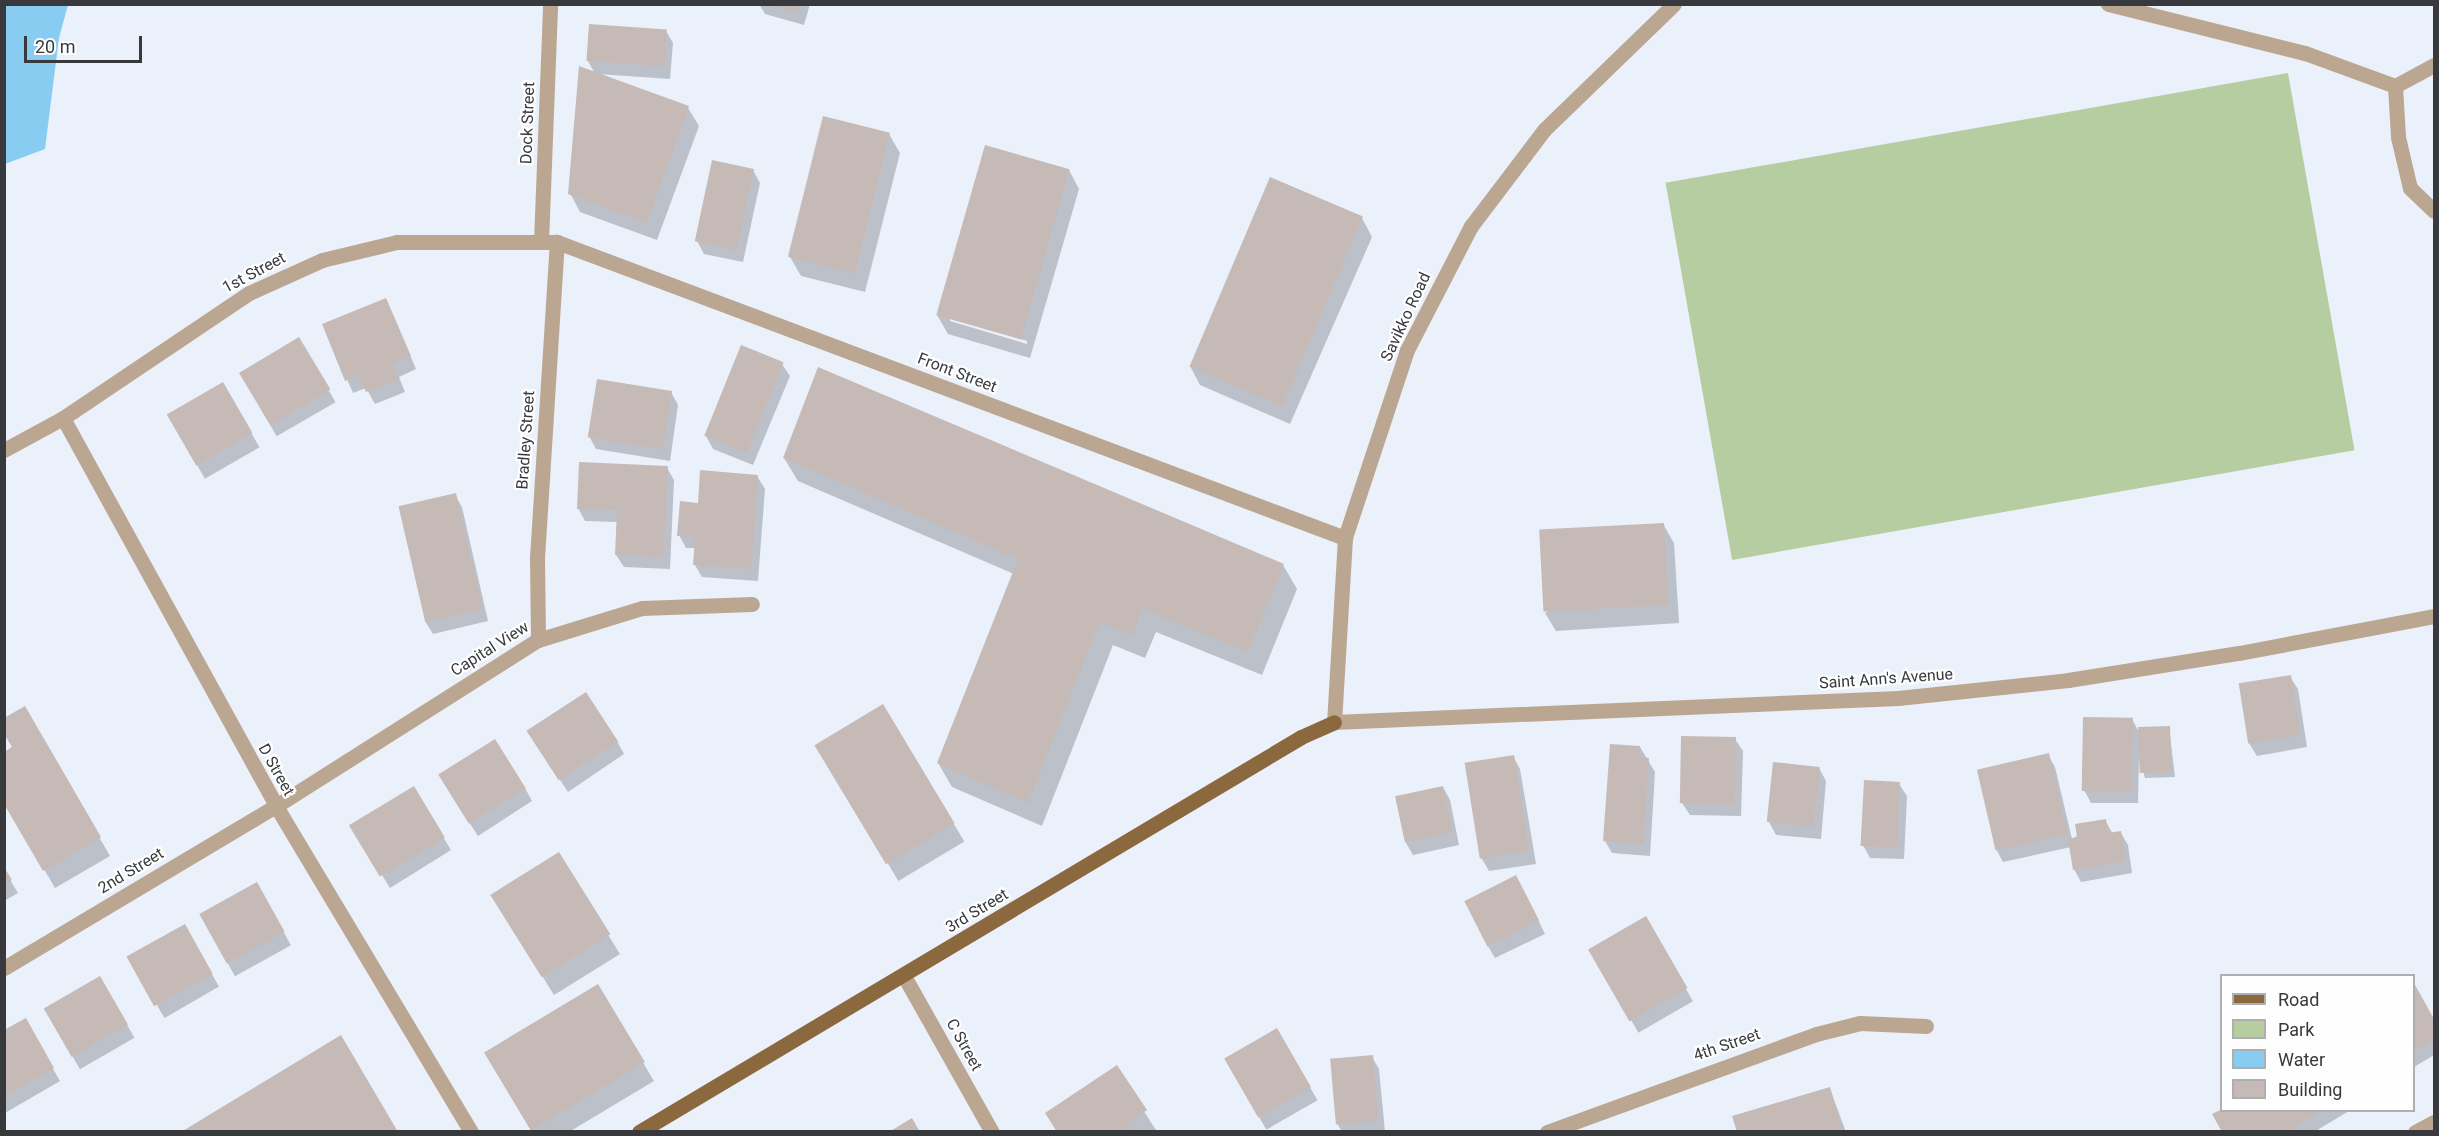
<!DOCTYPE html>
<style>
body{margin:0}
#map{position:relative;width:2439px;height:1136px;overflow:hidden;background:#ebf1fa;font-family:Roboto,sans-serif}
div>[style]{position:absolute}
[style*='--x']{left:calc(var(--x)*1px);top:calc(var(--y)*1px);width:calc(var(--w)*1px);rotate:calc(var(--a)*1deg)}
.green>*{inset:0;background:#b6cda1;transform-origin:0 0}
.water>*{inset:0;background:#89ccf2}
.shadow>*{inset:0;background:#0003;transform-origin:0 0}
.building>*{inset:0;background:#c5bab6;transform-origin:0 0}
.minor>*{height:15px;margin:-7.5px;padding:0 7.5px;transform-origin:7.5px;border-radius:7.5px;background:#bba791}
.major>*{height:15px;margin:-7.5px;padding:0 7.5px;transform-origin:7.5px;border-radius:7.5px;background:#8c683f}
span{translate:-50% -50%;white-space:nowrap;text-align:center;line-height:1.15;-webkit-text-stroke:4.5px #fefefe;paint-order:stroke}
.street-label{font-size:16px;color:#37393d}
.frame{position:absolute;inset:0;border:6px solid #37393d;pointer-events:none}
.legend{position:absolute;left:2220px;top:974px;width:195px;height:138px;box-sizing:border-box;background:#fefefe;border:2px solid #aeafb1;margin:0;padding:8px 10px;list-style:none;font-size:18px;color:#37393d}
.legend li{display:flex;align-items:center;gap:12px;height:30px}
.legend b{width:30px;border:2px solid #aeafb1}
.scale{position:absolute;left:24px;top:36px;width:118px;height:27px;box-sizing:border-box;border:3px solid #37393d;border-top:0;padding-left:8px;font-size:18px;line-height:21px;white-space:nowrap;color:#37393d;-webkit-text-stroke:4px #fefefe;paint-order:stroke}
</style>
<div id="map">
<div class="green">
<div style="left:2288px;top:73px;width:383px;height:632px;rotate:80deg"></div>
</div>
<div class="water">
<div style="clip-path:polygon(4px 5px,68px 5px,59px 38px,45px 149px,5px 164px)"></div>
</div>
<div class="shadow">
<div style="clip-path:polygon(759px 4px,810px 4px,804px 25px,765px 14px)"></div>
<div style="clip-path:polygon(666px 31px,673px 43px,670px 79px,598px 74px,688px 108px,699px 126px,657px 240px,580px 212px,570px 193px,595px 74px,588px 61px)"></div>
<div style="clip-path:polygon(889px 134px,900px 153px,865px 292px,801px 276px,790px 257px)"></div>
<div style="clip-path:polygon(753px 170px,760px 183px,743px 262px,704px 254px,697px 241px)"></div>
<div style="clip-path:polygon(evenodd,1069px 170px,1079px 189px,1030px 358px,948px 334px,937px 315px,1069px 170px,950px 318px,1027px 341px,1027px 344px,950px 321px,950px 318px)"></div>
<div style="clip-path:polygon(1362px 218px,1372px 237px,1290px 424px,1200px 385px,1190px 366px)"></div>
<div style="clip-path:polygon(386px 299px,416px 369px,399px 377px,405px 392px,375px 404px,366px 388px,353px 393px,323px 325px)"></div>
<div style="left:299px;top:339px;width:73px;height:68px;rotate:60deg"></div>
<div style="clip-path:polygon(782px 364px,790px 376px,753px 465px,713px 449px,706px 436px)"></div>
<div style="left:223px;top:384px;width:73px;height:63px;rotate:60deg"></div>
<div style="clip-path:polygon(671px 392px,678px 405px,670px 461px,596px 449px,589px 436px)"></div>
<div style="clip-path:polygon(784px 458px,1283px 565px,1297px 589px,1262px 675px,1156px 632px,1145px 658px,1113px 645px,1042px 826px,952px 787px,938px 763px,1014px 574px,798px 481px)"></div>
<div style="clip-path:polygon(667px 468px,674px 480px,670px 569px,624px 567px,616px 555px,618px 522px,585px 521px,578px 508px)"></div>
<div style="clip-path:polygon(757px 476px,765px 489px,758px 581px,702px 577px,695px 565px,696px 548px,686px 548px,679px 535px,699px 505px)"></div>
<div style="clip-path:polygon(455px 495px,462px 507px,488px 621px,433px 634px,425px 621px)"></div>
<div style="clip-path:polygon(1663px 524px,1674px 543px,1679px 623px,1556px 631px,1545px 613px)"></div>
<div style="clip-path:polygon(2290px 677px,2298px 689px,2307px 747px,2257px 756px,2249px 743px)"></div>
<div style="left:883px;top:706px;width:158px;height:77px;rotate:59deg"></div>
<div style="clip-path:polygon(25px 708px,110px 856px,55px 888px,4px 801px)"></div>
<div style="clip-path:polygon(2132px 719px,2140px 734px,2169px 727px,2175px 777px,2145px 778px,2139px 755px,2138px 803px,2091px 803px,2084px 790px)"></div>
<div style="clip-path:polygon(1735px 739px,1743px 751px,1741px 816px,1690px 815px,1682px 803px)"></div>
<div style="clip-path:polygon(617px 741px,624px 754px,568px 792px,536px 744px)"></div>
<div style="clip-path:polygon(1640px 747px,1655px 772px,1650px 856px,1612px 853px,1605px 841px)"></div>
<div style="clip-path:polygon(2048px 755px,2055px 767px,2072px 839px,2105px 820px,2113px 834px,2121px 833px,2128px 845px,2132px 873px,2081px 882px,2074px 869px,2071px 847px,2003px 862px,1996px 849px)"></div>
<div style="clip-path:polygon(1513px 756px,1520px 769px,1536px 864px,1489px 871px,1482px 859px)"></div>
<div style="clip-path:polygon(1819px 768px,1826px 781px,1821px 839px,1776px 835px,1769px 822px)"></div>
<div style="clip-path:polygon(1899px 784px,1907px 796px,1904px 859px,1870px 858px,1863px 845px)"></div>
<div style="clip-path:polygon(1443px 787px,1450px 800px,1459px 845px,1413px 855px,1406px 843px,1396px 797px)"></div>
<div style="clip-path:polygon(413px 788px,451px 850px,390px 888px,359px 838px)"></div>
<div style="clip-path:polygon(447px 788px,525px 788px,532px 801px,478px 836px)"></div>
<div style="clip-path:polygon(558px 854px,620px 954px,554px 995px,503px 913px)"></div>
<div style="clip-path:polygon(4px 870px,18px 893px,4px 901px)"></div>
<div style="left:257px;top:884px;width:70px;height:64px;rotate:61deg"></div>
<div style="clip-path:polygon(1523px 889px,1545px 934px,1495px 958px,1488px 946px)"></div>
<div style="left:1645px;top:918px;width:96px;height:63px;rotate:60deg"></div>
<div style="left:184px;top:926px;width:70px;height:63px;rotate:60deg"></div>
<div style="left:100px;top:978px;width:69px;height:63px;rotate:60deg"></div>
<div style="clip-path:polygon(2414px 986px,2434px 1022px,2434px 1055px,2414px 1067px)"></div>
<div style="clip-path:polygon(598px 987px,654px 1081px,569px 1132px,532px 1132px,486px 1054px)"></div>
<div style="clip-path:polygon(25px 1020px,60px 1081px,5px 1113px,4px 1032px)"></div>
<div style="left:1277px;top:1030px;width:81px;height:59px;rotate:60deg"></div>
<div style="clip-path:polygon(1372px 1057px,1379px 1069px,1385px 1132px,1342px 1132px,1338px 1125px)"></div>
<div style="clip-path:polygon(1116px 1068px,1156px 1130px,1057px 1132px)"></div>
<div style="clip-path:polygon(1830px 1089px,1846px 1132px,1739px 1132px)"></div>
<div style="clip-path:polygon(2222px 1110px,2349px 1110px,2349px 1111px,2314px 1132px,2223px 1132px)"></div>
</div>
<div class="building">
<div style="clip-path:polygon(769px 4px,800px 4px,797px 13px)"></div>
<div style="left:589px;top:24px;width:78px;height:37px;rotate:4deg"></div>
<div style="clip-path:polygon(579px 66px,689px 106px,647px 223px,568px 194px)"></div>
<div style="left:823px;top:116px;width:69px;height:145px;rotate:14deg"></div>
<div style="left:985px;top:145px;width:88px;height:177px;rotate:16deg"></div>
<div style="left:712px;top:160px;width:43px;height:83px;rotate:12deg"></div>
<div style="left:1270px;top:177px;width:101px;height:206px;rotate:23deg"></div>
<div style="clip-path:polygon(386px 298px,411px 356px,393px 364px,399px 379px,366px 392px,359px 375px,345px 381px,322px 324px)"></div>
<div style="left:299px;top:337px;width:61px;height:70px;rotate:59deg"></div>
<div style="left:741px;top:345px;width:46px;height:98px;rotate:22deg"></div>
<div style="clip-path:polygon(818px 367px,1284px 564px,1248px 652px,1142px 609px,1132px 636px,1100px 622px,1028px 803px,937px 763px,1018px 559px,783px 458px)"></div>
<div style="left:597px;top:379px;width:76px;height:59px;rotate:9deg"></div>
<div style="left:223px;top:382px;width:59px;height:65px;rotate:60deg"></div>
<div style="clip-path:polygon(579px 462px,668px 466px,663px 557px,615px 555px,617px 510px,577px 509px)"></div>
<div style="clip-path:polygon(700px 470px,758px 475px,751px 569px,693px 565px,695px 537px,677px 536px,680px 501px,698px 503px)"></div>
<div style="left:456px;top:493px;width:119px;height:59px;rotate:77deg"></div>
<div style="left:1664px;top:523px;width:82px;height:125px;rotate:87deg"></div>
<div style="left:2291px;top:675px;width:61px;height:53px;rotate:81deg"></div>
<div style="left:586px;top:692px;width:59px;height:71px;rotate:57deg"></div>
<div style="left:883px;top:704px;width:139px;height:80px;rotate:59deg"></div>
<div style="clip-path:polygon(25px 706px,101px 837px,43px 871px,4px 804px,4px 752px,12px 747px,4px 734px,4px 718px)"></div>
<div style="left:2083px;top:717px;width:50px;height:74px;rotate:1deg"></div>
<div style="left:2170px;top:726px;width:46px;height:32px;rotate:88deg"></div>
<div style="left:1681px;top:736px;width:55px;height:67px;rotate:1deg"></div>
<div style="left:495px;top:739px;width:58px;height:67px;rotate:58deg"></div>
<div style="clip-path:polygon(1610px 744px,1640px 746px,1639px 757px,1649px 758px,1643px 844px,1603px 841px)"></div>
<div style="left:2049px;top:753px;width:83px;height:74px;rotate:77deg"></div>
<div style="left:1514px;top:755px;width:97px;height:50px;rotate:81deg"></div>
<div style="left:1773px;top:762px;width:47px;height:60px;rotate:6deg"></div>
<div style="left:1864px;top:780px;width:36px;height:66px;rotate:3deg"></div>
<div style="left:414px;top:786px;width:60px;height:76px;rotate:59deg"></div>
<div style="left:1443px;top:786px;width:47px;height:49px;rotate:78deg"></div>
<div style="clip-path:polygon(2106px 819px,2108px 833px,2121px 831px,2126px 861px,2073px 870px,2068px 839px,2077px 837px,2075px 824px)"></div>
<div style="left:559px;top:852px;width:97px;height:81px;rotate:58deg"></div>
<div style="clip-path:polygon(4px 867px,12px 880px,4px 885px)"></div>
<div style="left:1516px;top:875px;width:51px;height:58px;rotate:63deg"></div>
<div style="left:257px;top:882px;width:57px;height:66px;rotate:61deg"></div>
<div style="left:1646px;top:916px;width:83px;height:67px;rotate:60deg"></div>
<div style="left:185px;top:924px;width:57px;height:67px;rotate:61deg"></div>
<div style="left:100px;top:976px;width:56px;height:65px;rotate:60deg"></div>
<div style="clip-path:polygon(2414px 983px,2434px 1019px,2434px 1039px,2414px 1051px)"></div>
<div style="left:598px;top:984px;width:91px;height:133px;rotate:59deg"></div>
<div style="clip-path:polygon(26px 1018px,54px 1068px,4px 1096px,4px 1030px)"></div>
<div style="left:1277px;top:1028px;width:68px;height:61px;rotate:60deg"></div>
<div style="clip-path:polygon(341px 1035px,398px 1132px,181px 1132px)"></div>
<div style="left:1373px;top:1055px;width:66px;height:43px;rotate:85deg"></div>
<div style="clip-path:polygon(1117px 1065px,1147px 1110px,1126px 1124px,1131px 1132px,1057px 1132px,1045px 1113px)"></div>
<div style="clip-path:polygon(1830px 1087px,1843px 1132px,1737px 1132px,1732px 1116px)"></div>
<div style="clip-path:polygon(2222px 1109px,2222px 1110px,2322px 1110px,2286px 1132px,2222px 1132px,2212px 1114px)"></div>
<div style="clip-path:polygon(912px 1118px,920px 1132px,889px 1132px)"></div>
</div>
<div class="minor">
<div style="--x:1674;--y:4;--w:181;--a:135.9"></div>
<div style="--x:1544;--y:130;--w:121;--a:127.2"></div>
<div style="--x:1471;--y:226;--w:140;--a:117.3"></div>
<div style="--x:1407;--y:350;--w:198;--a:108.3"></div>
<div style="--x:1345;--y:538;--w:184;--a:93.4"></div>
<div style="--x:1334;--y:722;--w:565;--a:-2.44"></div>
<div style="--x:1898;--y:698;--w:171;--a:-6"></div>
<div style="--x:2068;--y:680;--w:173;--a:-9"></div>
<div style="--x:2239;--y:653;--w:198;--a:-10.7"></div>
<div style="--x:2108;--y:4;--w:203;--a:14"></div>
<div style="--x:2305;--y:53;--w:96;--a:20.1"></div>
<div style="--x:2395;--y:86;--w:44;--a:-28.3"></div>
<div style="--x:2395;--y:86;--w:51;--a:86.6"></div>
<div style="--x:2398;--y:137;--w:52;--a:76.8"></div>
<div style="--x:2410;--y:188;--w:33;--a:44"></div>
<div style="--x:541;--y:242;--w:238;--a:-87.8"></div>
<div style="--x:63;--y:418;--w:443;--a:61.2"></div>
<div style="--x:276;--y:806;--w:380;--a:59.1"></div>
<div style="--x:4;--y:450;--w:67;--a:-28.5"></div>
<div style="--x:63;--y:418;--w:224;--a:-33.9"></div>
<div style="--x:249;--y:293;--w:80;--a:-24.3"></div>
<div style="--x:322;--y:260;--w:77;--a:-13.5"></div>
<div style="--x:397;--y:242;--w:160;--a:0"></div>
<div style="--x:557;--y:242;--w:842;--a:20.59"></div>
<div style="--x:538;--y:640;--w:82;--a:-90.7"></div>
<div style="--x:537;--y:558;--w:317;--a:-86.4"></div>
<div style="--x:4;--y:968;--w:317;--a:-30.8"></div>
<div style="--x:276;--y:806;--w:310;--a:-32.4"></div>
<div style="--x:538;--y:640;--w:109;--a:-17.1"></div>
<div style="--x:642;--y:608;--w:110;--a:-2.1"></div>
<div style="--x:904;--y:976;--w:179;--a:60.6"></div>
<div style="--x:1547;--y:1132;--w:286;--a:-20"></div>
<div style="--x:1816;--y:1034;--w:45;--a:-14"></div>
<div style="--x:1860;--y:1023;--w:66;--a:2.6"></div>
<div style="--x:2415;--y:1132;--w:21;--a:-28"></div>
</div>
<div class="major">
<div style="--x:639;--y:1132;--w:771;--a:-30.82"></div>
<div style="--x:1301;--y:737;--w:36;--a:-24"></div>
</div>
<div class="street-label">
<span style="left:528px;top:123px;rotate:-88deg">Dock Street</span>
<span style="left:254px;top:273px;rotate:-28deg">1st Street</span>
<span style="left:1406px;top:317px;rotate:-65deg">Savikko Road</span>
<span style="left:957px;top:373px;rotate:21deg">Front Street</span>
<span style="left:526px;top:440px;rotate:-86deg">Bradley Street</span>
<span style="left:490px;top:649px;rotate:-32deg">Capital View</span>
<span style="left:1886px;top:679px;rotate:-4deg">Saint Ann's Avenue</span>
<span style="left:276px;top:770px;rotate:61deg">D Street</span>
<span style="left:131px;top:871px;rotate:-31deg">2nd Street</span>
<span style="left:977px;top:911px;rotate:-31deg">3rd Street</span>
<span style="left:964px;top:1045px;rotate:61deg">C Street</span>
<span style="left:1727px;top:1045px;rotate:-19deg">4th Street</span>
</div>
<div class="frame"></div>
<ul class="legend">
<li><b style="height:8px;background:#8c683f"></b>Road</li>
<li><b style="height:16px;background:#b6cda1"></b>Park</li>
<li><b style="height:16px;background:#89ccf2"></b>Water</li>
<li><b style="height:16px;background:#c5bab6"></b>Building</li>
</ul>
<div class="scale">20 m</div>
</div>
